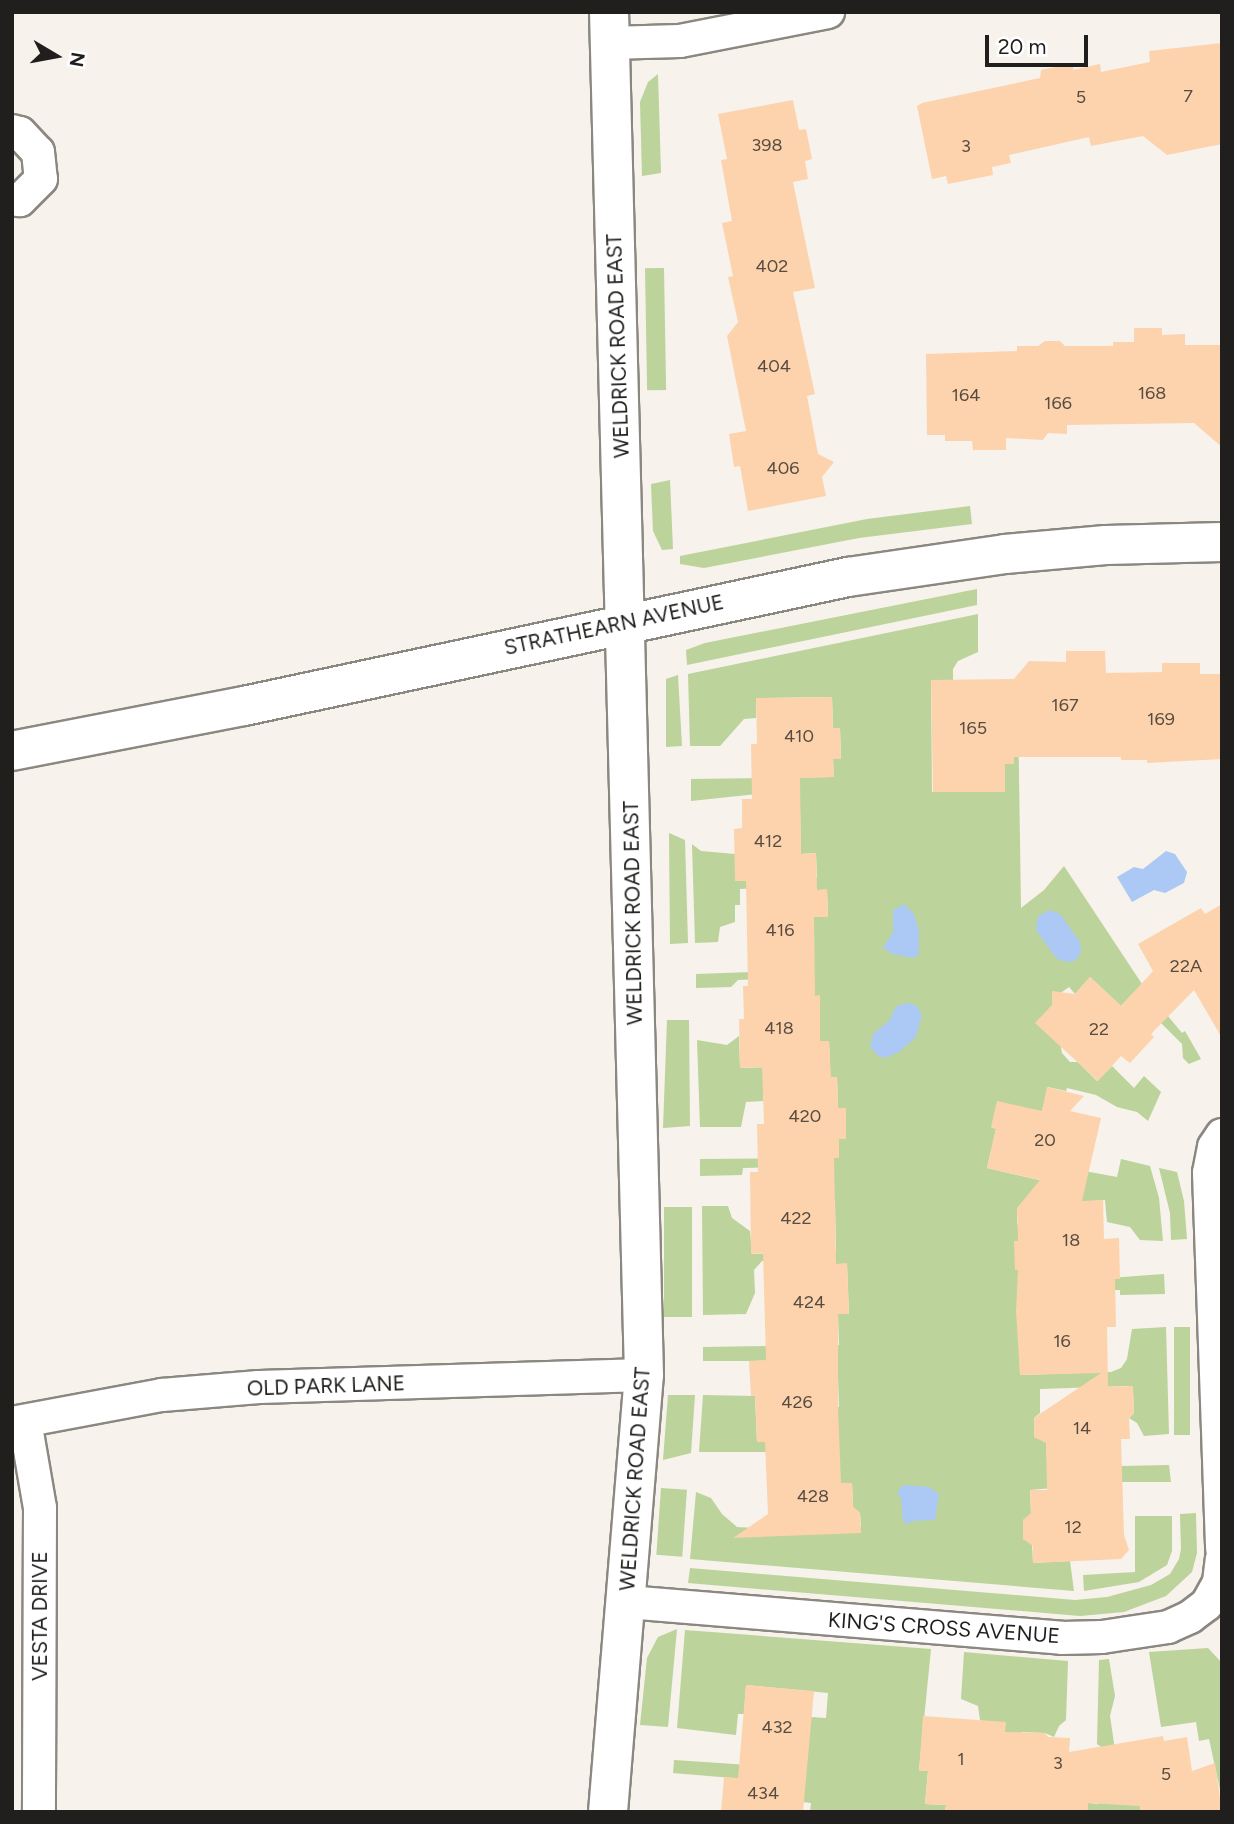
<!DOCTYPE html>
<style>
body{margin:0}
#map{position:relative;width:1234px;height:1824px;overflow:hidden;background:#f7f2eb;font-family:Figtree,sans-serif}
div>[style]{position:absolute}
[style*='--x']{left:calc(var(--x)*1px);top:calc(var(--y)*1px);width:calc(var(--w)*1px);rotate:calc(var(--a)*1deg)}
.green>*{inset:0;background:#bcd39b;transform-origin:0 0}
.water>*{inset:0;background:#abc9f4}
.building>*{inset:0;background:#fdd3ad}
.roads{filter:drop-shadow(2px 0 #8b8781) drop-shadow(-2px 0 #8b8781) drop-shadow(0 2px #8b8781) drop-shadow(0 -2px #8b8781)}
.street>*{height:32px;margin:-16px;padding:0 16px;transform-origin:16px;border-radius:16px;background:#fff}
.secondary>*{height:38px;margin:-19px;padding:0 19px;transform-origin:19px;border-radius:19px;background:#fff}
span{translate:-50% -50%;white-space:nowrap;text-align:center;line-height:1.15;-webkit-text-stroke:6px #fff;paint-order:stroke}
.number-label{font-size:18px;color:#584c41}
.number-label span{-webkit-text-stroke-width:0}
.street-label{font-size:21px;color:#211f1d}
.frame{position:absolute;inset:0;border:14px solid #211f1d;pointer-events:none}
.north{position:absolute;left:21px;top:21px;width:70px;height:70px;-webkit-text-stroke:5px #fff;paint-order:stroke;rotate:100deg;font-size:19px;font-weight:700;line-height:28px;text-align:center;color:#211f1d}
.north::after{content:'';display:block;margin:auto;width:24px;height:32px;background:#211f1d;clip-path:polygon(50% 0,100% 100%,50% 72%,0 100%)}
.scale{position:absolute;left:985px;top:35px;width:103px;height:32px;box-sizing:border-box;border:4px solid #211f1d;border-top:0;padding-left:9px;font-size:21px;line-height:24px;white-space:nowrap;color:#211f1d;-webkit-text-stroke:5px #fff;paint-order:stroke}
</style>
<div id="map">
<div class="green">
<div style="clip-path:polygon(658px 74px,661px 173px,642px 176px,640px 102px,648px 82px)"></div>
<div style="left:664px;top:268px;width:122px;height:19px;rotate:89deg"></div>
<div style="clip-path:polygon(670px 480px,673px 549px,662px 550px,653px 531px,651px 484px)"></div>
<div style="clip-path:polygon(970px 506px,972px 524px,859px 538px,704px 568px,680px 564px,680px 556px,867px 519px)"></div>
<div style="clip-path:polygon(977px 589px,977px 605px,687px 665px,686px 650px,705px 643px)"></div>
<div style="clip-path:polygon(978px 614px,978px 652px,958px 661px,953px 669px,953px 680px,931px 680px,932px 792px,1005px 792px,1005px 764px,1014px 764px,1014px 709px,1018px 709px,1021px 908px,1044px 890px,1064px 866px,1144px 987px,1182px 1033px,1185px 1031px,1201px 1059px,1189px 1064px,1183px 1058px,1182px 1044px,1132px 994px,1121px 1006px,1090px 977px,1075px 994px,1069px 987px,1052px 999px,1062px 1053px,1070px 1062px,1078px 1062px,1097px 1081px,1112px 1066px,1134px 1088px,1144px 1076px,1161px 1092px,1148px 1121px,1137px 1112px,1117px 1107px,1096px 1095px,1067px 1088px,1066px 1091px,1048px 1087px,1042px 1111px,991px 1127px,996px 1129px,987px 1168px,1074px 1188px,1079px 1170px,1117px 1177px,1121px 1159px,1150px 1166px,1159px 1198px,1163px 1241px,1140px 1240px,1130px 1227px,1107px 1222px,1105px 1200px,1017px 1208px,1017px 1224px,1081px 1280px,1164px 1274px,1165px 1294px,1120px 1295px,1120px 1290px,1079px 1290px,1019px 1331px,1020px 1375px,1111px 1372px,1121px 1368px,1127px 1359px,1132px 1329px,1166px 1327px,1169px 1434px,1144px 1436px,1137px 1423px,1129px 1418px,1134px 1413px,1133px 1391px,1128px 1386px,1040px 1389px,1040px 1413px,1034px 1418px,1034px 1437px,1046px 1441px,1047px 1462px,1121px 1466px,1169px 1465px,1171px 1482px,1122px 1482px,1030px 1490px,1031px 1515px,1023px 1520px,1023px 1539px,1032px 1544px,1033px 1563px,1070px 1561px,1074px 1591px,690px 1559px,696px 1492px,711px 1498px,722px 1514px,737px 1527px,853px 1533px,861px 1526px,860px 1513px,853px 1507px,852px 1483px,841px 1483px,767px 1452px,699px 1452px,703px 1395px,755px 1396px,757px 1442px,833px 1439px,832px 1408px,839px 1407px,838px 1377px,749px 1361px,703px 1361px,703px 1347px,839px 1345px,838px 1314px,849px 1314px,847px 1264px,834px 1264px,834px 1259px,762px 1261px,754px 1270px,755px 1293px,746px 1314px,703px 1315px,702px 1206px,728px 1206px,732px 1218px,750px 1231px,752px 1254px,836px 1251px,835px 1201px,820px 1166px,743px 1168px,742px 1175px,700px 1176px,700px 1159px,839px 1158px,839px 1139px,846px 1139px,846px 1109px,838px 1108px,837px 1077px,763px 1078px,763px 1101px,746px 1102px,741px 1127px,700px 1127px,697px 1040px,727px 1045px,739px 1036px,740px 1068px,830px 1065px,829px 1041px,820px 1041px,820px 996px,800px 996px,814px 917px,828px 916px,827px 890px,813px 890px,812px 885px,740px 889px,740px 905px,735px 905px,735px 922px,720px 927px,718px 942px,695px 943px,692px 844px,701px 851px,735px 854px,817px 878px,816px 853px,801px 854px,800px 806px,775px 792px,691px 801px,691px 779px,834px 777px,833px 759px,841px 758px,840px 729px,833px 728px,832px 697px,756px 698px,756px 718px,744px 719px,720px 746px,690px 746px,688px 674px)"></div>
<div style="clip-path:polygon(678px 675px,682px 746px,666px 747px,666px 679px)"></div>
<div style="clip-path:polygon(669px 833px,685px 840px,688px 943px,670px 944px)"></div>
<div style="clip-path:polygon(752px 972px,760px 979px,738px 980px,731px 987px,696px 988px,696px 974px)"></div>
<div style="clip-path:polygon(667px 1020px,689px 1020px,690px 1126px,663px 1128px)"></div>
<div style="clip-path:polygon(1159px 1168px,1177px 1172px,1184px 1201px,1187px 1239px,1171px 1240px,1170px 1213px)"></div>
<div style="left:664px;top:1207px;width:28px;height:110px"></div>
<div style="left:1174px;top:1327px;width:16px;height:108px"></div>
<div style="clip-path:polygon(668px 1395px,695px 1395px,691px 1453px,663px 1460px)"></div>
<div style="left:661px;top:1488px;width:26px;height:67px;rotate:4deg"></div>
<div style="clip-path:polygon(1196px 1513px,1197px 1553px,1192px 1572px,1166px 1596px,1124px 1612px,1080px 1616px,688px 1583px,690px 1568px,1075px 1600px,1107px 1597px,1151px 1585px,1170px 1574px,1179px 1559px,1181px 1549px,1180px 1514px)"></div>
<div style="clip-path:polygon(1135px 1516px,1172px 1516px,1172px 1551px,1167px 1565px,1139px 1582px,1084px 1591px,1083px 1575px,1135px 1572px)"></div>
<div style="clip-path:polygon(677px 1629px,668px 1727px,640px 1725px,647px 1658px,658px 1637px)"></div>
<div style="clip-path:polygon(685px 1630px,931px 1649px,919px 1770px,928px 1771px,925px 1804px,946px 1805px,945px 1812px,810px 1812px,811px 1803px,803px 1802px,804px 1784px,673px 1773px,674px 1760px,749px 1765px,811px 1717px,826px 1718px,828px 1693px,746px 1685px,744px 1714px,738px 1714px,736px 1735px,677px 1728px)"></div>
<div style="clip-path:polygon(1208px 1648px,1222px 1663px,1222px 1799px,1209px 1739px,1199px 1741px,1196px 1722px,1161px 1727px,1149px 1652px)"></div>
<div style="clip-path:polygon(964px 1652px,1068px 1661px,1066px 1720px,1059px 1726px,1054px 1737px,1045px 1733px,1022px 1732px,1017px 1739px,980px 1720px,978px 1706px,961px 1699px)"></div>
<div style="clip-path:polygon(1109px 1659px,1115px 1696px,1110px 1716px,1115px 1750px,1136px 1786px,1141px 1812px,1088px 1812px,1088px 1803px,1098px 1804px,1104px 1749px,1097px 1744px,1099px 1660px)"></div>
</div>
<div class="water">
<div style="clip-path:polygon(1166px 851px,1175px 854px,1187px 872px,1184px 883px,1165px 893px,1154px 890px,1132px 902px,1117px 877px,1134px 867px,1143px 869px)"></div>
<div style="clip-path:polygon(904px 904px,914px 914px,919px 931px,919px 953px,914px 958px,892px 954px,883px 947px,893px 933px,893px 910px)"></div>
<div style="clip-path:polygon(1050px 910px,1060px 914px,1080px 942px,1081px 952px,1075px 961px,1066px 962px,1056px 958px,1036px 930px,1038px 916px)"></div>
<div style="clip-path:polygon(909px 1003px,917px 1006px,922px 1015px,916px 1037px,899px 1052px,885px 1058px,877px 1055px,870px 1046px,873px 1034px,889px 1021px,896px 1006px)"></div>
<div style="clip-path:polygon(903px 1485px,929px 1487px,939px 1494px,935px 1520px,911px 1521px,908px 1525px,903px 1521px,901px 1498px,897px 1493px)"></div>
</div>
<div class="building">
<div style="clip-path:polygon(1222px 43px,1222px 144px,1167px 155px,1143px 136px,1091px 146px,1089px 137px,1009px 155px,1011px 163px,992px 167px,993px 175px,948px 184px,946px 176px,932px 179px,917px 106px,922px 103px,1040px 78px,1041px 70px,1074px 63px,1073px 70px,1100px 64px,1101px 72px,1150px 62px,1149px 51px)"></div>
<div style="clip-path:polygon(793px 100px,799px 130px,806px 129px,812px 159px,805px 161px,808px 179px,793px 182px,815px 288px,793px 292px,815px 394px,807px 396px,818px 454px,834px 462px,822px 477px,826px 496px,748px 511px,740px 466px,734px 467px,729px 434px,746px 431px,727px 336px,738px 322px,728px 277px,733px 276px,722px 223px,732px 221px,721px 160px,727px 159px,718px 114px)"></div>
<div style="clip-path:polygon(1134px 328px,1162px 328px,1162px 335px,1185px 334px,1185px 345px,1222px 345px,1222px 447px,1194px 423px,1067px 425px,1067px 434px,1048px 433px,1043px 440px,1006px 438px,1006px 450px,973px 450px,972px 441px,945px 441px,945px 435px,927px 435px,926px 354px,1017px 351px,1017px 346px,1038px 346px,1045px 341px,1060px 341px,1065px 346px,1113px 346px,1113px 342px,1134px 342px)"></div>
<div style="clip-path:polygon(1066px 651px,1105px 651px,1106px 673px,1162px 672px,1162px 663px,1200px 663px,1200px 674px,1222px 674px,1222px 759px,1147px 763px,1147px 760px,1121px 760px,1121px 757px,1014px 757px,1014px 764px,1005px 764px,1005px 792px,933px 792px,931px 680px,1014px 679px,1029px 661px,1066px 662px)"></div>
<div style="clip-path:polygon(832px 697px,833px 728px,840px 728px,841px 759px,833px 759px,834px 777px,800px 778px,801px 854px,816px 853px,817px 890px,827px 889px,828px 917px,814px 917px,815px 996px,820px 995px,820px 1041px,829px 1041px,831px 1077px,837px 1077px,838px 1108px,846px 1108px,846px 1139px,839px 1139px,839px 1158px,834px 1158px,836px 1264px,847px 1263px,849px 1314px,838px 1314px,838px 1407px,841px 1483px,852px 1483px,853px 1507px,860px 1513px,861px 1533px,733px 1538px,768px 1514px,765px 1442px,757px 1442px,755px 1396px,751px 1396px,749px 1361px,766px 1360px,763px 1253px,751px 1254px,750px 1172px,758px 1172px,757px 1124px,764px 1124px,762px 1067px,740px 1068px,739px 1019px,744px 1019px,743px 986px,748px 986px,746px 881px,735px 881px,734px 829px,742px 828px,742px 799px,752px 799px,751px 744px,757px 744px,756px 698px)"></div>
<div style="clip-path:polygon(1222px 904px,1222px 1038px,1194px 990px,1151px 1034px,1154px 1037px,1130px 1063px,1121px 1056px,1098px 1081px,1035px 1023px,1052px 1005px,1052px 991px,1075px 994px,1090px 977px,1121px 1006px,1153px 971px,1138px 944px,1201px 908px,1205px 914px)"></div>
<div style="clip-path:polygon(1047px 1087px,1084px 1096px,1070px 1111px,1101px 1118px,1082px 1201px,1103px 1200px,1104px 1239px,1119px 1238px,1120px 1279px,1115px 1279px,1116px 1327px,1107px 1327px,1108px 1387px,1133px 1386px,1134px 1413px,1129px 1418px,1130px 1439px,1121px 1439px,1124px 1535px,1129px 1550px,1121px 1559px,1033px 1563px,1033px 1546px,1023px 1539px,1023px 1520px,1031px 1513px,1030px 1490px,1047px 1490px,1046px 1443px,1034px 1437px,1034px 1418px,1101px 1373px,1020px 1375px,1016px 1311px,1018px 1270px,1015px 1270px,1014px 1241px,1018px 1241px,1017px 1208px,1040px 1180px,987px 1168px,996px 1129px,991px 1127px,997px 1101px,1042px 1111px)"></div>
<div style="clip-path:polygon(746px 1685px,814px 1691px,803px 1812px,721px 1812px,724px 1777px,738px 1778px)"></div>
<div style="clip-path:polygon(923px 1716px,1006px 1722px,1005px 1732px,1045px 1733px,1048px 1737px,1070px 1738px,1069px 1752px,1163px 1736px,1164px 1741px,1187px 1737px,1192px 1771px,1215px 1763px,1222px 1812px,1141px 1812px,1140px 1806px,1088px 1803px,1088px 1812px,945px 1812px,946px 1805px,925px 1804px,928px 1771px,919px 1771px)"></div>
</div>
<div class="roads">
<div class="street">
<div style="--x:609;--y:43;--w:71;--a:-1.6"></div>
<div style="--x:680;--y:41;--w:151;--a:-11.1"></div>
<div style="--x:12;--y:131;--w:8;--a:14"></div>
<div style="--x:20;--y:133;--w:26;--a:47"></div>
<div style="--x:38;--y:152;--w:27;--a:84"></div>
<div style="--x:41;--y:179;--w:30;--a:135"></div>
<div style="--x:20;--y:200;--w:8;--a:-173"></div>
<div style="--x:1222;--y:1135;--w:14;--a:124"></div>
<div style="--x:1214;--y:1147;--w:26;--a:101"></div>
<div style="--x:1209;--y:1173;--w:376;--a:88"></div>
<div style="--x:25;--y:1421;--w:88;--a:80.2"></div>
<div style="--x:40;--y:1508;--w:304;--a:90.2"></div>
<div style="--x:12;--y:1423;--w:153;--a:-10.6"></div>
<div style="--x:162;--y:1395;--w:97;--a:-4.7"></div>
<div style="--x:259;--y:1387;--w:385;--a:-1.8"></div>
<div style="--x:627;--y:1602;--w:436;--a:4.7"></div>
<div style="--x:1062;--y:1638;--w:40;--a:-1.4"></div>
<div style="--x:1102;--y:1637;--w:67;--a:-8.6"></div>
<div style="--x:1168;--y:1627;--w:24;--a:-24"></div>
<div style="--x:1190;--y:1617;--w:21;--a:-37"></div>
<div style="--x:1207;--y:1604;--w:25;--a:-61"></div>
<div style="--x:1219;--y:1582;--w:23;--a:-83"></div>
</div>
<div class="secondary">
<div style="--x:12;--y:751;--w:236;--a:-11"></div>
<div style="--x:244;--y:706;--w:618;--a:-12.06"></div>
<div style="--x:848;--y:577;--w:159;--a:-8.3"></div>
<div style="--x:1005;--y:554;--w:101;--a:-5.1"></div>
<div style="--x:1106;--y:545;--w:116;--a:-1.5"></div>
<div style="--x:608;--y:1812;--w:438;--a:-85.3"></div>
<div style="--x:644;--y:1375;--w:1363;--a:-91.47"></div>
</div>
</div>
<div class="number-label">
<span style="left:1188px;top:96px">7</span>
<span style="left:1081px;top:97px">5</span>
<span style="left:767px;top:145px">398</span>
<span style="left:966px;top:146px">3</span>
<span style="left:772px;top:266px">402</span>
<span style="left:774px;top:366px">404</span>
<span style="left:1152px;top:393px">168</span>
<span style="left:966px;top:395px">164</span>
<span style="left:1058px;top:403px">166</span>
<span style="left:783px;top:468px">406</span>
<span style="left:1065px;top:705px">167</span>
<span style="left:1161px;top:719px">169</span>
<span style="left:973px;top:728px">165</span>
<span style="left:799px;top:736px">410</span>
<span style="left:768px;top:841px">412</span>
<span style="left:780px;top:930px">416</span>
<span style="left:1186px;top:966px">22A</span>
<span style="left:779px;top:1028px">418</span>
<span style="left:1099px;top:1029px">22</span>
<span style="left:805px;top:1116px">420</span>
<span style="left:1045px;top:1140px">20</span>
<span style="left:796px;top:1218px">422</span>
<span style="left:1071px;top:1240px">18</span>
<span style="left:809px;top:1302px">424</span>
<span style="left:1062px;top:1341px">16</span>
<span style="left:797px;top:1402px">426</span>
<span style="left:1082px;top:1428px">14</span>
<span style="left:813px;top:1496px">428</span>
<span style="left:1073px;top:1527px">12</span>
<span style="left:777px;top:1727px">432</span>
<span style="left:961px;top:1759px">1</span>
<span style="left:1058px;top:1763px">3</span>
<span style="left:1166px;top:1774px">5</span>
<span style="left:763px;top:1793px">434</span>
</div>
<div class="street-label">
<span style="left:618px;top:346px;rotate:-92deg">WELDRICK ROAD EAST</span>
<span style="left:614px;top:625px;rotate:-12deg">STRATHEARN AVENUE</span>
<span style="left:633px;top:913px;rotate:-91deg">WELDRICK ROAD EAST</span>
<span style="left:326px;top:1386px;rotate:-2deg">OLD PARK LANE</span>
<span style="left:635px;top:1479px;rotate:-86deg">WELDRICK ROAD EAST</span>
<span style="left:40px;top:1616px;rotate:-90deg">VESTA DRIVE</span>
<span style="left:944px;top:1628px;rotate:4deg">KING'S CROSS AVENUE</span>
</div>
<div class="frame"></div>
<div class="north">N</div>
<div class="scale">20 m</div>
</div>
